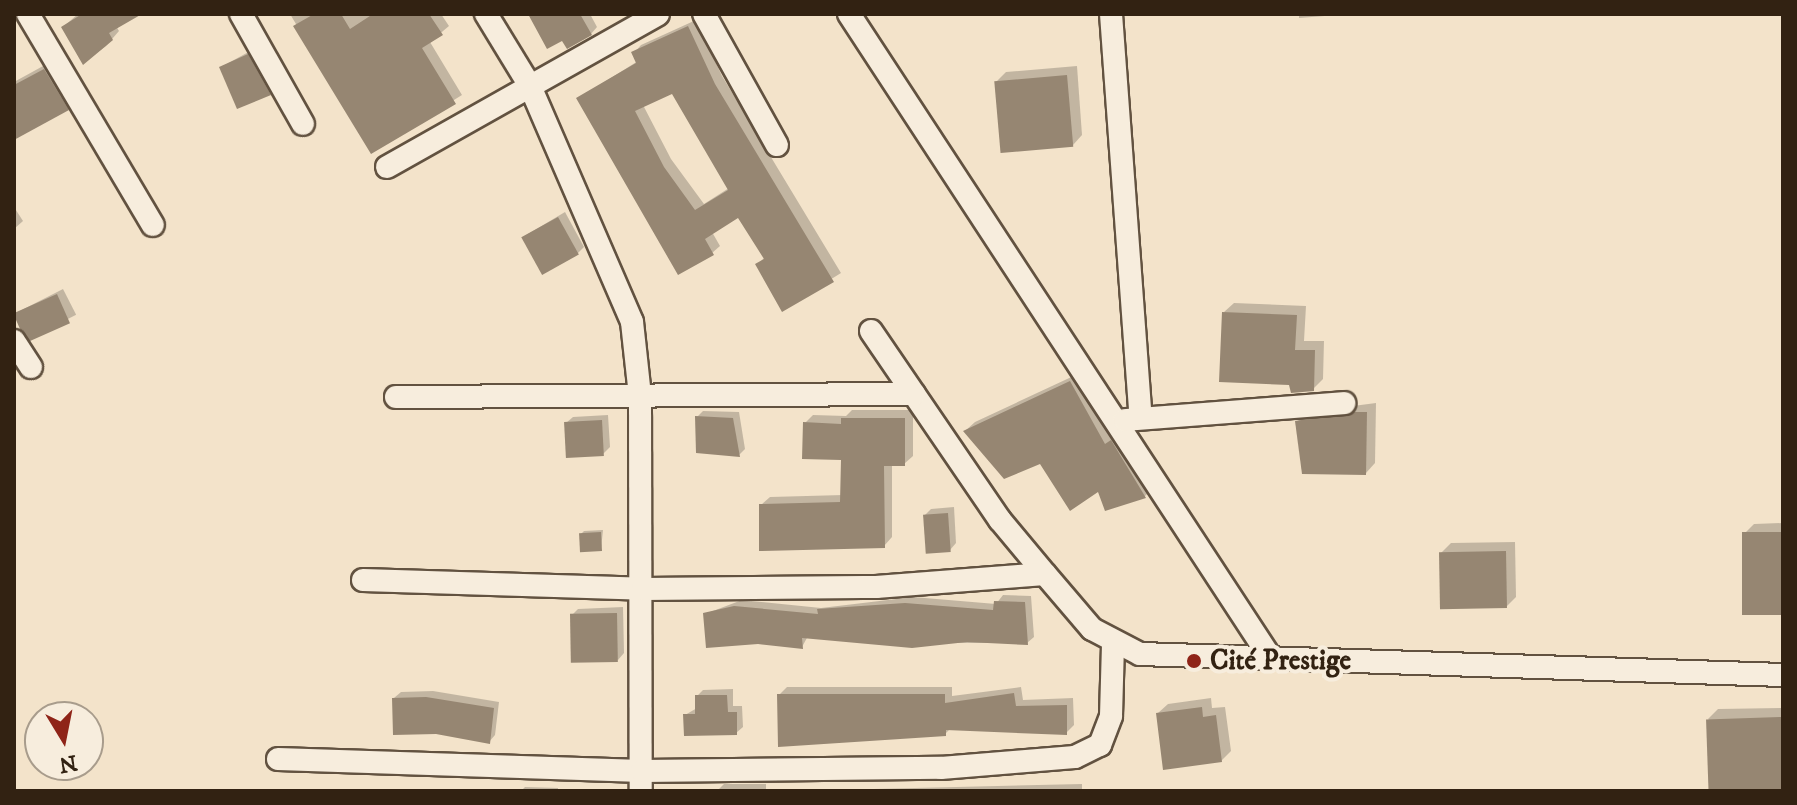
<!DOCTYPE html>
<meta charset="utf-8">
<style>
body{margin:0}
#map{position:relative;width:1797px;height:805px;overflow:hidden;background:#f3e3ca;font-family:"IM FELL DW Pica",serif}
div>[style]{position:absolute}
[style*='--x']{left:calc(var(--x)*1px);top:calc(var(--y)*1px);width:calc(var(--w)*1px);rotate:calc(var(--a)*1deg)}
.shadow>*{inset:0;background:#0003;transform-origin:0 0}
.building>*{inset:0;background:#968672;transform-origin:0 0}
.roads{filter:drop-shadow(2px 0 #625240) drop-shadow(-2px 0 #625240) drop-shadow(0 2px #625240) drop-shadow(0 -2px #625240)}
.minor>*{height:22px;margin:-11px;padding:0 11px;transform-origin:11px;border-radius:11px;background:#f7eddd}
.dots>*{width:22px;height:22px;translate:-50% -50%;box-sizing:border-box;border:4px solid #f7eddd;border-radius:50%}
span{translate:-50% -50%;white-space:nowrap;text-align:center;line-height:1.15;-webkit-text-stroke:8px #f7eddd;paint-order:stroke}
.poi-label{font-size:28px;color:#322212;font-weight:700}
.left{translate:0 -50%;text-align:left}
.frame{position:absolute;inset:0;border:16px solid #322212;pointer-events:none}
.north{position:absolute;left:24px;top:701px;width:80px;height:80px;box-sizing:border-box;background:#f7eddd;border:2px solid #a89c8c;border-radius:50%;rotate:170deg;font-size:22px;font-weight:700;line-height:32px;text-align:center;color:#322212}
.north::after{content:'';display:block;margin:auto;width:28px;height:36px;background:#8f2418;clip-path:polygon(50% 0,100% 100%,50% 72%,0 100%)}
</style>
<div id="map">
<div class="shadow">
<div style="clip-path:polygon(138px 14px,116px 26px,119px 31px,106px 46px,84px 62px,63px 27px,78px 14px)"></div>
<div style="clip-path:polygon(290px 14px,441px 14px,449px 26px,430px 42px,462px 95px,372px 151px)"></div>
<div style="clip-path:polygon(528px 14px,590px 14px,597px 27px,591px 34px,563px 38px)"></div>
<div style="clip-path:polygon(1299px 14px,1350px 14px,1299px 18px)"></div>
<div style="clip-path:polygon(evenodd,696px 20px,722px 76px,841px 273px,783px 309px,757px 265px,765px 257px,739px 215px,712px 232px,720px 246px,712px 253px,579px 98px,638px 61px,634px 53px,641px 45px,696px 20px,673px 91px,729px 188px,704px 204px,671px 159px,643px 105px,673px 91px)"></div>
<div style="clip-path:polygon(254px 49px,276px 87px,270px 93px,221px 67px)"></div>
<div style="clip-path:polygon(54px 60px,77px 99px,67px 109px,14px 129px,14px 82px)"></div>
<div style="clip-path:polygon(1077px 66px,1082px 135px,1073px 145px,996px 82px,1006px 72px)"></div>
<div style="clip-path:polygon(14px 207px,23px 221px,14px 229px)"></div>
<div style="clip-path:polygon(565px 212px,584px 247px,577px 254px,523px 237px)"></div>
<div style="left:63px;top:289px;width:29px;height:54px;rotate:63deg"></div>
<div style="clip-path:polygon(1234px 303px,1306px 306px,1304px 341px,1324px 341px,1323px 379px,1313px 389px,1291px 383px,1224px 312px)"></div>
<div style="clip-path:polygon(1080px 373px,1155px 486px,1145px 496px,1106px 509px,1099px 488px,965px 431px,975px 422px)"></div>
<div style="clip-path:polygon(1376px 403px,1375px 463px,1366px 473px,1297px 422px,1307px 412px)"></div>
<div style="clip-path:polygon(852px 410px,913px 410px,913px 456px,904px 464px,892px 464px,892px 537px,884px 546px,761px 505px,770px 497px,843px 495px,843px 458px,805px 423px,813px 415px,846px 416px)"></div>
<div style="clip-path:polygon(703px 411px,739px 412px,745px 449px,739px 455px,697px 417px)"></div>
<div style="clip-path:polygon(608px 415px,610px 447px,603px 454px,566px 423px,573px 417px)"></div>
<div style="clip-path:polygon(954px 507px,956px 543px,950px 550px,925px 515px,931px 509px)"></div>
<div style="clip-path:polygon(1783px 523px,1783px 613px,1744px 534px,1754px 524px)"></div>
<div style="clip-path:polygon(603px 530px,601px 549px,581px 534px,584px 531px)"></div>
<div style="clip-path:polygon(1515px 542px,1516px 597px,1506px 607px,1441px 553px,1451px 543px)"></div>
<div style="clip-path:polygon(1003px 595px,1031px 596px,1034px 637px,1027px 643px,878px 643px,808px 636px,802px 647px,705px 614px,742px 600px,821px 608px,913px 597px,996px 604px)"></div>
<div style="clip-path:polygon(623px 607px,624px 653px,618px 660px,572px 615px,578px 609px)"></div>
<div style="clip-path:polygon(787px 687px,952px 687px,952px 696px,1021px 687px,1023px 700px,1073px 698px,1074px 725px,1066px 733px,951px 728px,945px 734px,779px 695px)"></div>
<div style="clip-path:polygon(733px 689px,733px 706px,742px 706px,743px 727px,736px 733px,685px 715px,697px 708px,697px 696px,703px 690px)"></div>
<div style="clip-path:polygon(433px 691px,499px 702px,495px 735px,489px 742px,394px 698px,401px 692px)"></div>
<div style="clip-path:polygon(1211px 698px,1212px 708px,1225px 707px,1231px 751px,1221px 761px,1158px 713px,1168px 704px)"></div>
<div style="clip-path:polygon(1783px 708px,1783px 788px,1782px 789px,1708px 719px,1718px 709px)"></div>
<div style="clip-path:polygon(724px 784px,766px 784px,766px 791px,717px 791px)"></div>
<div style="clip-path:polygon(1082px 784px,1082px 791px,871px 791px,873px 789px)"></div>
<div style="clip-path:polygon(525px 787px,558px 788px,558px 791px,521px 791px)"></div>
</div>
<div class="building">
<div style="clip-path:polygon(82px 14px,142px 14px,109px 33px,113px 40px,83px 65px,61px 27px)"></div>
<div style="clip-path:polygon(314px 14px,341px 14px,350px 29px,373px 14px,429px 14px,443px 35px,422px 48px,456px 104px,371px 154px,293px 26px)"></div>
<div style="clip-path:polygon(528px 14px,580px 14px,592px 35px,567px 49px,562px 41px,547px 49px)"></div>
<div style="clip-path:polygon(evenodd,688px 26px,715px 84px,834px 282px,782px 312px,755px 264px,764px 259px,738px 218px,705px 239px,714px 255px,678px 275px,576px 98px,636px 63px,631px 52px,688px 26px,672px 94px,728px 190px,695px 210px,664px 167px,635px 111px,672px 94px)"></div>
<div style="clip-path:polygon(248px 54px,271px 95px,237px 109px,219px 67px)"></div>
<div style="clip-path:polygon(44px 69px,69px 110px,14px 140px,14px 85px)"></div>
<div style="left:1067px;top:75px;width:72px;height:73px;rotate:85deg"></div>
<div style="left:558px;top:217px;width:43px;height:42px;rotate:61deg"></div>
<div style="left:57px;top:294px;width:32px;height:48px;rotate:66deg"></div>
<div style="clip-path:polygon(1222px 312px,1297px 315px,1295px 350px,1315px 350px,1314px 391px,1291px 393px,1289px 385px,1219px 382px)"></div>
<div style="clip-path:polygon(1070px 381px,1105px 444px,1111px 440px,1146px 498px,1105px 511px,1098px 492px,1070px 511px,1040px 464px,1004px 479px,963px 431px)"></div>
<div style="clip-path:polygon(1354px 412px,1367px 412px,1366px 475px,1302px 474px,1295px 421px)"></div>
<div style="clip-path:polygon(695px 416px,733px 418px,740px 457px,696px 453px)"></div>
<div style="clip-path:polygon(841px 418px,905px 418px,905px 466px,884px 466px,885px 548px,759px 551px,759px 504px,840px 502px,841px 460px,802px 459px,803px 422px,841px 424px)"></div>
<div style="left:602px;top:420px;width:36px;height:38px;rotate:87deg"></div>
<div style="left:948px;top:513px;width:39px;height:25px;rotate:86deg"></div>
<div style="left:601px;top:532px;width:19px;height:22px;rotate:87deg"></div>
<div style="left:1783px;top:532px;width:83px;height:41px;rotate:90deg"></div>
<div style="left:1506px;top:551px;width:57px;height:67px;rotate:89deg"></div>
<div style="clip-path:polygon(994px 601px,1025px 602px,1028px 645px,967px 642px,912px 648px,802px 638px,803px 649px,758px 644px,706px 648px,703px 613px,734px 606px,818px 614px,817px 609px,905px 603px,993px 610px)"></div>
<div style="left:617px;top:613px;width:49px;height:47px;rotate:89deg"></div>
<div style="clip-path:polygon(1014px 693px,1016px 706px,1067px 705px,1067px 735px,946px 730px,946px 736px,778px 747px,777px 694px,945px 694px,945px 703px)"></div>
<div style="clip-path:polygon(695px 695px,727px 695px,728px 712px,737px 712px,737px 735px,684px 736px,683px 714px,695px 714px)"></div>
<div style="clip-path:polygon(426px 697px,494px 708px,490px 744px,436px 734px,393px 735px,392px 698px)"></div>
<div style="clip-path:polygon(1202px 707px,1203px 717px,1216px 715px,1222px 762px,1163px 770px,1156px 713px)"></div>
<div style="left:1781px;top:717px;width:74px;height:75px;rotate:88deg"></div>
</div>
<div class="roads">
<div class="minor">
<div style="--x:28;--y:14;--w:245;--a:59.4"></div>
<div style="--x:241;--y:14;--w:126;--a:60.6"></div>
<div style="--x:486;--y:14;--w:84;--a:58.6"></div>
<div style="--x:530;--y:86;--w:257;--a:66.6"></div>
<div style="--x:632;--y:322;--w:74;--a:83.8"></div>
<div style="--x:640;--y:396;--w:395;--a:89.9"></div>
<div style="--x:704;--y:14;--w:150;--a:60.9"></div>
<div style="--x:849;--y:14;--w:769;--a:56.79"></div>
<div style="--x:1111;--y:14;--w:405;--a:85.8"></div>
<div style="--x:387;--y:167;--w:311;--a:-29.4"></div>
<div style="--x:871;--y:331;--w:229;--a:55.7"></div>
<div style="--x:1000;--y:520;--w:70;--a:50.2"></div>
<div style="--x:1045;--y:574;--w:72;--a:49.5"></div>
<div style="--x:1092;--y:629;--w:54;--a:27.5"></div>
<div style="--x:1140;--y:654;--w:643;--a:1.87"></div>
<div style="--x:14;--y:341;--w:31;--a:57"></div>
<div style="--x:396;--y:397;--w:518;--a:-0.33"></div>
<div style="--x:1125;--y:420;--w:220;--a:-4.4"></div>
<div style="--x:363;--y:580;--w:280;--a:1.8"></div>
<div style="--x:643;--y:589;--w:233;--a:-0.5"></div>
<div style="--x:876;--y:587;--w:169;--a:-4.4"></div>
<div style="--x:278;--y:759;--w:364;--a:1.9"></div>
<div style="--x:642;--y:771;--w:299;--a:-0.6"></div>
<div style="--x:941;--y:768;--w:134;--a:-4.7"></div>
<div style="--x:1075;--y:757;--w:28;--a:-26"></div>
<div style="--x:1100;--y:745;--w:31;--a:-69"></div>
<div style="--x:1111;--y:716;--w:72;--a:-88.4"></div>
</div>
</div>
<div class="dots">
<div style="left:1194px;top:661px;background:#8f2418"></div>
</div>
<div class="poi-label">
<span class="left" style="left:1210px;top:661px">Cité Prestige</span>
</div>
<div class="frame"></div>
<div class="north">N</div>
</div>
